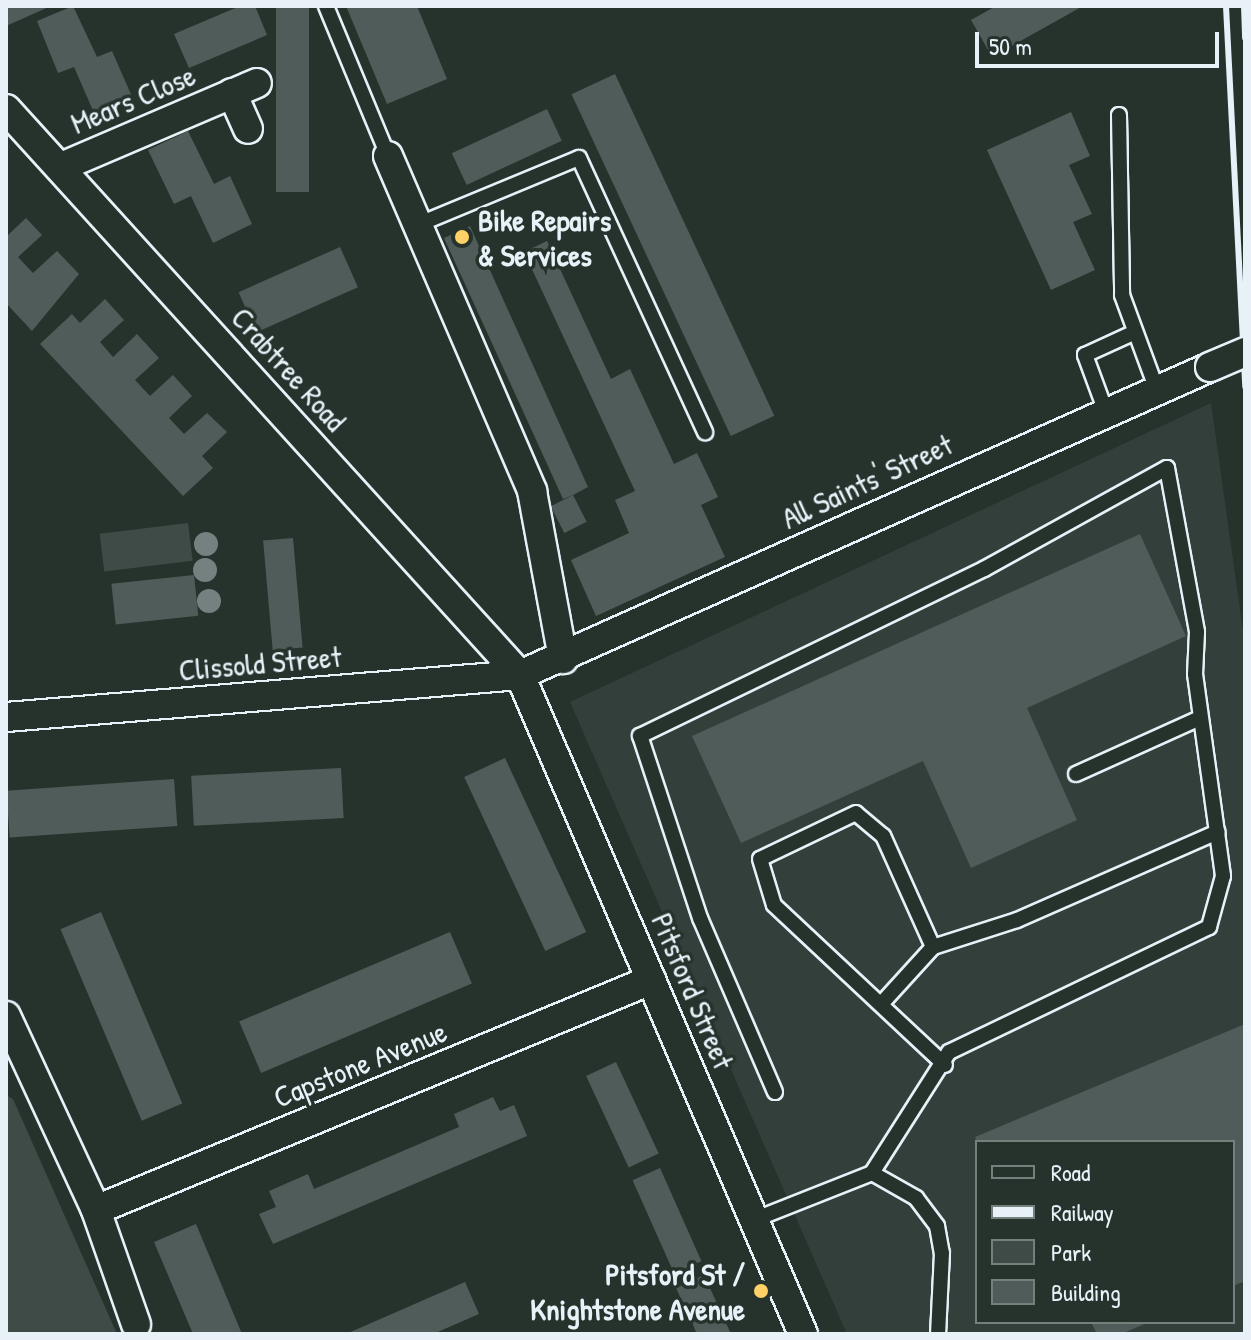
<!DOCTYPE html>
<style>
body{margin:0}
#map{position:relative;width:1251px;height:1340px;overflow:hidden;background:#26332d;font-family:"Patrick Hand",sans-serif}
div>[style]{position:absolute}
[style*='--x']{left:calc(var(--x)*1px);top:calc(var(--y)*1px);width:calc(var(--w)*1px);rotate:calc(var(--a)*1deg)}
.built>*{inset:0;background:#333f3a}
.green>*{inset:0;background:#3e4b47;transform-origin:0 0}
.building>*{inset:0;background:#505c59;transform-origin:0 0}
.roads{filter:drop-shadow(2px 0 #e8f1f8) drop-shadow(-2px 0 #e8f1f8) drop-shadow(0 2px #e8f1f8) drop-shadow(0 -2px #e8f1f8)}
.lane>*{height:14px;margin:-7px;padding:0 7px;transform-origin:7px;border-radius:7px;background:#26332d}
.street>*{height:28px;margin:-14px;padding:0 14px;transform-origin:14px;border-radius:14px;background:#26332d}
.rail>*{height:6px;margin:-3px;padding:0 3px;transform-origin:3px;border-radius:3px;background:#e8f1f8}
.bridges{filter:drop-shadow(2px 0 #e8f1f8) drop-shadow(-2px 0 #e8f1f8) drop-shadow(0 2px #e8f1f8) drop-shadow(0 -2px #e8f1f8)}
.street-bridge>*{height:28px;margin:-14px;padding:0 14px;transform-origin:14px;border-radius:14px;background:#26332d}
.trees>*{width:24px;height:24px;margin:-12px;border-radius:50%;background:#758080}
.dots>*{width:22px;height:22px;translate:-50% -50%;box-sizing:border-box;border:4px solid #26332d;border-radius:50%}
span{translate:-50% -50%;white-space:nowrap;text-align:center;line-height:1.15;-webkit-text-stroke:7px #26332d;paint-order:stroke}
.street-label{font-size:30px;color:#e8f1f8}
.poi-label{font-size:30px;color:#e8f1f8;font-weight:700}
.left{translate:0 -50%;text-align:left}
.right{translate:-100% -50%;text-align:right}
.frame{position:absolute;inset:0;border:8px solid #e8f1f8;pointer-events:none}
.legend{position:absolute;left:975px;top:1140px;width:260px;height:184px;box-sizing:border-box;background:#26332d;border:2px solid #747f7e;margin:0;padding:10px 14px;list-style:none;font-size:24px;color:#e8f1f8}
.legend li{display:flex;align-items:center;gap:16px;height:40px}
.legend b{width:40px;border:2px solid #747f7e}
.scale{position:absolute;left:975px;top:32px;width:244px;height:36px;box-sizing:border-box;border:4px solid #e8f1f8;border-top:0;padding-left:10px;font-size:24px;line-height:28px;white-space:nowrap;color:#e8f1f8;-webkit-text-stroke:6px #26332d;paint-order:stroke}
</style>
<div id="map">
<div class="built">
<div style="clip-path:polygon(evenodd,1211px 403px,1245px 645px,1245px 1334px,847px 1334px,570px 702px,1211px 403px,977px 1142px,1233px 1142px,1233px 1322px,977px 1322px,977px 1142px)"></div>
</div>
<div class="green">
<div style="left:188px;top:523px;width:38px;height:89px;rotate:83deg"></div>
<div style="clip-path:polygon(6px 1095px,13px 1099px,117px 1334px,6px 1334px)"></div>
</div>
<div class="building">
<div style="clip-path:polygon(6px 6px,51px 6px,6px 26px)"></div>
<div style="clip-path:polygon(73px 6px,97px 57px,112px 51px,133px 99px,95px 115px,74px 67px,58px 73px,37px 21px)"></div>
<div style="clip-path:polygon(240px 6px,255px 6px,267px 35px,189px 68px,174px 34px)"></div>
<div style="left:276px;top:6px;width:33px;height:186px"></div>
<div style="clip-path:polygon(346px 6px,417px 6px,447px 79px,387px 104px)"></div>
<div style="clip-path:polygon(996px 6px,1083px 6px,992px 57px,971px 20px)"></div>
<div style="left:615px;top:74px;width:377px;height:48px;rotate:65deg"></div>
<div style="left:547px;top:109px;width:35px;height:105px;rotate:65deg"></div>
<div style="clip-path:polygon(1071px 112px,1090px 156px,1069px 165px,1092px 214px,1073px 222px,1095px 270px,1051px 290px,987px 150px)"></div>
<div style="clip-path:polygon(188px 131px,214px 184px,230px 176px,252px 224px,213px 243px,191px 196px,174px 204px,148px 150px)"></div>
<div style="clip-path:polygon(26px 218px,42px 235px,18px 257px,33px 273px,57px 251px,79px 274px,32px 331px,6px 303px,6px 237px)"></div>
<div style="clip-path:polygon(470px 226px,588px 487px,573px 495px,563px 499px,444px 238px)"></div>
<div style="clip-path:polygon(547px 241px,611px 379px,630px 369px,674px 464px,697px 453px,718px 497px,701px 505px,725px 557px,596px 616px,571px 560px,629px 533px,615px 500px,635px 491px,524px 252px)"></div>
<div style="left:340px;top:247px;width:44px;height:111px;rotate:66deg"></div>
<div style="clip-path:polygon(105px 299px,124px 320px,100px 342px,113px 357px,137px 334px,159px 358px,135px 380px,150px 396px,173px 375px,192px 396px,169px 418px,184px 434px,207px 413px,227px 432px,202px 456px,213px 468px,183px 496px,40px 344px,72px 314px,80px 323px)"></div>
<div style="left:573px;top:495px;width:30px;height:25px;rotate:63deg"></div>
<div style="clip-path:polygon(1140px 534px,1186px 636px,1027px 708px,1077px 820px,971px 868px,923px 761px,741px 843px,692px 736px)"></div>
<div style="left:293px;top:538px;width:110px;height:30px;rotate:85deg"></div>
<div style="left:194px;top:575px;width:41px;height:83px;rotate:84deg"></div>
<div style="left:505px;top:758px;width:192px;height:45px;rotate:65deg"></div>
<div style="left:341px;top:768px;width:50px;height:150px;rotate:87deg"></div>
<div style="left:174px;top:779px;width:47px;height:168px;rotate:86deg"></div>
<div style="left:101px;top:912px;width:208px;height:44px;rotate:67deg"></div>
<div style="left:450px;top:932px;width:56px;height:229px;rotate:67deg"></div>
<div style="clip-path:polygon(1245px 1024px,1245px 1281px,1233px 1286px,1233px 1142px,977px 1142px,975px 1137px)"></div>
<div style="left:616px;top:1062px;width:101px;height:33px;rotate:65deg"></div>
<div style="clip-path:polygon(493px 1097px,500px 1111px,514px 1105px,527px 1136px,273px 1244px,259px 1214px,276px 1207px,269px 1191px,308px 1174px,314px 1189px,459px 1127px,454px 1114px)"></div>
<div style="left:660px;top:1168px;width:102px;height:30px;rotate:66deg"></div>
<div style="clip-path:polygon(196px 1224px,242px 1334px,193px 1334px,154px 1242px)"></div>
<div style="clip-path:polygon(704px 1275px,731px 1334px,697px 1334px,676px 1288px)"></div>
<div style="clip-path:polygon(465px 1282px,479px 1314px,433px 1334px,346px 1334px)"></div>
<div style="clip-path:polygon(1091px 1322px,1149px 1322px,1121px 1334px,1097px 1334px)"></div>
</div>
<div class="roads">
<div class="lane">
<div style="--x:326;--y:6;--w:162;--a:67.5"></div>
<div style="--x:1119;--y:115;--w:180;--a:89"></div>
<div style="--x:1122;--y:295;--w:101;--a:69.8"></div>
<div style="--x:417;--y:225;--w:175;--a:-22.5"></div>
<div style="--x:579;--y:158;--w:302;--a:65.3"></div>
<div style="--x:1106;--y:412;--w:61;--a:-110.2"></div>
<div style="--x:1085;--y:355;--w:55;--a:-24.7"></div>
<div style="--x:1076;--y:774;--w:136;--a:-24.3"></div>
<div style="--x:933;--y:947;--w:88;--a:-17.8"></div>
<div style="--x:1017;--y:920;--w:219;--a:-23.7"></div>
<div style="--x:883;--y:1002;--w:74;--a:-47.7"></div>
<div style="--x:933;--y:947;--w:122;--a:-114.2"></div>
<div style="--x:883;--y:836;--w:35;--a:-140"></div>
<div style="--x:856;--y:813;--w:106;--a:154.4"></div>
<div style="--x:760;--y:859;--w:48;--a:73.1"></div>
<div style="--x:774;--y:905;--w:234;--a:43.1"></div>
<div style="--x:775;--y:1092;--w:189;--a:-113.3"></div>
<div style="--x:700;--y:918;--w:192;--a:-108.2"></div>
<div style="--x:640;--y:736;--w:382;--a:-25.9"></div>
<div style="--x:984;--y:569;--w:209;--a:-28.9"></div>
<div style="--x:1167;--y:468;--w:167;--a:79.6"></div>
<div style="--x:1197;--y:632;--w:42;--a:92.7"></div>
<div style="--x:1195;--y:674;--w:204;--a:82.1"></div>
<div style="--x:1223;--y:876;--w:53;--a:105.4"></div>
<div style="--x:1209;--y:927;--w:288;--a:154.3"></div>
<div style="--x:949;--y:1052;--w:143;--a:122.5"></div>
<div style="--x:756;--y:1219;--w:125;--a:-21.6"></div>
<div style="--x:872;--y:1173;--w:51;--a:29.6"></div>
<div style="--x:916;--y:1198;--w:35;--a:53"></div>
<div style="--x:937;--y:1226;--w:27;--a:80"></div>
<div style="--x:942;--y:1253;--w:81;--a:92.8"></div>
</div>
<div class="street">
<div style="--x:232;--y:93;--w:39;--a:66"></div>
<div style="--x:6;--y:109;--w:765;--a:47.76"></div>
<div style="--x:520;--y:675;--w:717;--a:66.76"></div>
<div style="--x:388;--y:156;--w:365;--a:66.7"></div>
<div style="--x:532;--y:491;--w:171;--a:79.5"></div>
<div style="--x:61;--y:167;--w:213;--a:-23.2"></div>
<div style="--x:6;--y:717;--w:516;--a:-4.67"></div>
<div style="--x:520;--y:675;--w:756;--a:-24.05"></div>
<div style="--x:6;--y:1016;--w:214;--a:65.1"></div>
<div style="--x:96;--y:1210;--w:121;--a:70.7"></div>
<div style="--x:96;--y:1210;--w:601;--a:-22.51"></div>
</div>
</div>
<div class="rail">
<div style="--x:1226;--y:6;--w:381;--a:87.1"></div>
<div style="--x:1244;--y:6;--w:32;--a:88"></div>
</div>
<div class="bridges">
<div class="street-bridge">
<div style="--x:1210;--y:367;--w:38;--a:-23"></div>
</div>
</div>
<div class="trees">
<div style="left:206px;top:544px"></div>
<div style="left:205px;top:570px"></div>
<div style="left:209px;top:601px"></div>
</div>
<div class="dots">
<div style="left:462px;top:237px;background:#ffd166"></div>
<div style="left:761px;top:1291px;background:#ffd166"></div>
</div>
<div class="street-label">
<span style="left:133px;top:99px;rotate:-23deg">Mears Close</span>
<span style="left:289px;top:369px;rotate:48deg">Crabtree Road</span>
<span style="left:867px;top:481px;rotate:-25deg">All Saints' Street</span>
<span style="left:260px;top:663px;rotate:-5deg">Clissold Street</span>
<span style="left:693px;top:991px;rotate:67deg">Pitsford Street</span>
<span style="left:360px;top:1064px;rotate:-22deg">Capstone Avenue</span>
</div>
<div class="poi-label">
<span class="left" style="left:478px;top:237px">Bike Repairs<br>&amp; Services</span>
<span class="right" style="left:745px;top:1291px">Pitsford St /<br>Knightstone Avenue</span>
</div>
<div class="frame"></div>
<ul class="legend">
<li><b style="height:10px;background:#26332d"></b>Road</li>
<li><b style="height:10px;background:#e8f1f8"></b>Railway</li>
<li><b style="height:22px;background:#3e4b47"></b>Park</li>
<li><b style="height:22px;background:#505c59"></b>Building</li>
</ul>
<div class="scale">50 m</div>
</div>
